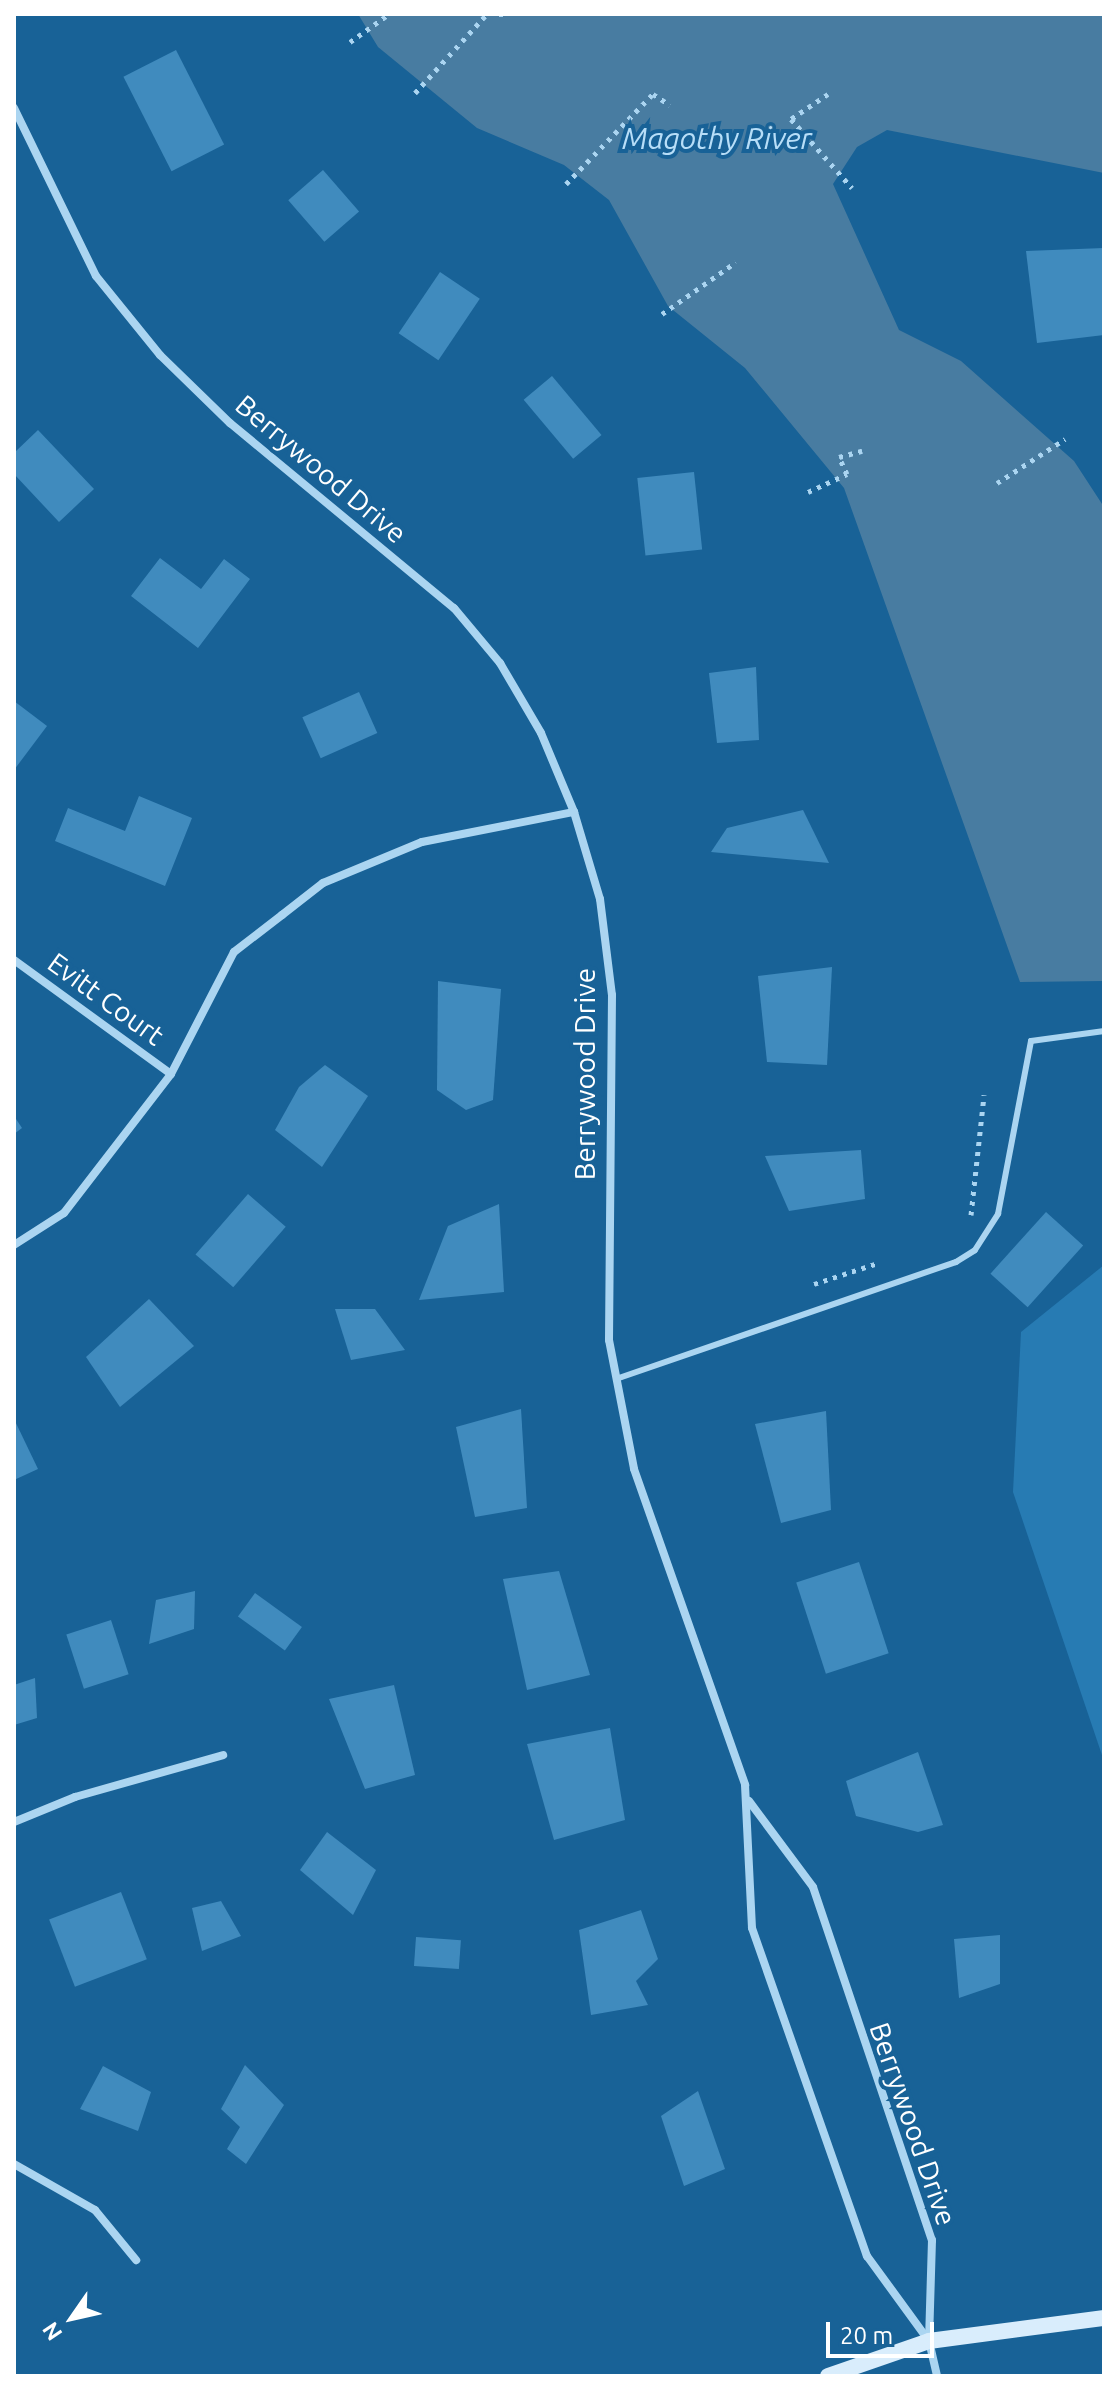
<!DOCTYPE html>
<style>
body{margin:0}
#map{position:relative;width:1118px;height:2390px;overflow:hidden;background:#186297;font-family:Ubuntu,sans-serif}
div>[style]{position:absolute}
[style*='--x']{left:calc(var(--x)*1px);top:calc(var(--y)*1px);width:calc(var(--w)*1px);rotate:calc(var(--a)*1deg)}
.green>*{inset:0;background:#277bb3}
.water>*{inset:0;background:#487ca1}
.building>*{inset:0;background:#408bbe;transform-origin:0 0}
.path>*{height:5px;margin-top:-2.5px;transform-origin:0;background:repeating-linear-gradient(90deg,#abd5f1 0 4px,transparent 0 10px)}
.service>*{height:6px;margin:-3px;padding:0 3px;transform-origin:3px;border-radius:3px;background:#abd5f1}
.minor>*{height:8px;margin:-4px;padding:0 4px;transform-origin:4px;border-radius:4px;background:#abd5f1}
.secondary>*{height:16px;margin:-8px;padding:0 8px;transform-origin:8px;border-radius:8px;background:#d9edfc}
span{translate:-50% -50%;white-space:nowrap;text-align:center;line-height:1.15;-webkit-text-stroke:8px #186297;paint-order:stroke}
.street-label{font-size:28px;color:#fff}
.water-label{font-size:30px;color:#b7def8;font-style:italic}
.frame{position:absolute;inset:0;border:16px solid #fff;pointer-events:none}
.north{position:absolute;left:32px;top:2278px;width:80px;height:80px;-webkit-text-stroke:6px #186297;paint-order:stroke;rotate:236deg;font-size:22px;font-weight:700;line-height:32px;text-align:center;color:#fff}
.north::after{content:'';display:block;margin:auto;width:28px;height:36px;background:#fff;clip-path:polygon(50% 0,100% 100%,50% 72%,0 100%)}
.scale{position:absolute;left:826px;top:2322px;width:108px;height:36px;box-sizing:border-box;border:4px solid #fff;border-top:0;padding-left:10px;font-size:24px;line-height:28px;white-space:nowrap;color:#fff;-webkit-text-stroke:6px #186297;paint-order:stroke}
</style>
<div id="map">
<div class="green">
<div style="clip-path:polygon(1104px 1265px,1104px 1761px,1013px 1492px,1021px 1332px)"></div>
</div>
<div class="water">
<div style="clip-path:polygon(358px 14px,1104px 14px,1104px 173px,887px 130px,857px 147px,833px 184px,899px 330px,961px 361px,1074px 461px,1104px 507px,1104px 981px,1020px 982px,844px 488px,745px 368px,668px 306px,609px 200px,564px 165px,477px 128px,378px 47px)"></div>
</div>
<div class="building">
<div style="left:176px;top:50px;width:106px;height:59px;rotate:63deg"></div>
<div style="left:323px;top:170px;width:55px;height:46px;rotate:49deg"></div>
<div style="clip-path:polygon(1104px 248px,1104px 335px,1037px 343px,1026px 251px)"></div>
<div style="left:440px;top:272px;width:48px;height:74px;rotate:34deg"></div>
<div style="left:552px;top:376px;width:77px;height:37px;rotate:50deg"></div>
<div style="clip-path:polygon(38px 430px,94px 489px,59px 522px,14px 474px,14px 453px)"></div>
<div style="left:694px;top:472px;width:78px;height:57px;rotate:84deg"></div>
<div style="clip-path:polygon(160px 558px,201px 589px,224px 559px,250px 579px,198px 648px,131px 596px)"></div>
<div style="clip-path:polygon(756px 667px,759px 740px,717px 743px,709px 673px)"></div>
<div style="left:359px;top:692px;width:45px;height:62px;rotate:66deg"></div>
<div style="clip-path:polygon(14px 701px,47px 726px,14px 770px)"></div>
<div style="clip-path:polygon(139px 796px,192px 818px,165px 886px,55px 841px,68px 808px,125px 831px)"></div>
<div style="clip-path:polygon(803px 810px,829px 863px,711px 852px,727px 828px)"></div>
<div style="clip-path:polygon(832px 967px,827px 1065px,767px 1062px,758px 976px)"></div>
<div style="clip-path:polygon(438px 981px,501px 989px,493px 1100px,466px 1110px,437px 1090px)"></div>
<div style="clip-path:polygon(325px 1065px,368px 1096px,322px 1167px,275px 1130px,299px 1087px)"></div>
<div style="clip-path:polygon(14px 1116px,22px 1128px,14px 1134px)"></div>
<div style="clip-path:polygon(861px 1150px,865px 1199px,789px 1211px,765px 1156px)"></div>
<div style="left:248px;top:1194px;width:50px;height:80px;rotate:41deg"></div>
<div style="clip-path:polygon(499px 1204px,504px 1292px,419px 1300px,448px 1226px)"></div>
<div style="left:1046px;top:1212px;width:50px;height:83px;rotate:42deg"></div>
<div style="clip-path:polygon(149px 1299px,194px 1346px,120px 1407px,86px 1357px)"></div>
<div style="clip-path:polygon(335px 1309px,375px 1309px,405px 1350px,351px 1360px)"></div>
<div style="clip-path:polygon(521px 1409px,527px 1508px,475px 1517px,456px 1427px)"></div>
<div style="clip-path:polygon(826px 1411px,831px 1510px,781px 1523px,755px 1424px)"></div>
<div style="clip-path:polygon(14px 1419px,38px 1469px,14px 1480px)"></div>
<div style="left:859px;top:1562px;width:96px;height:66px;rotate:72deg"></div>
<div style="clip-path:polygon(559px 1571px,590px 1675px,527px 1690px,503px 1579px)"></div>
<div style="clip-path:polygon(195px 1591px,194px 1629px,149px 1644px,156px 1600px)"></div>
<div style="left:255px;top:1593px;width:58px;height:29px;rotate:36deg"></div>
<div style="left:111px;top:1620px;width:57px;height:47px;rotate:72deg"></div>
<div style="clip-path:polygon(35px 1678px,37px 1718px,14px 1725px,14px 1685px)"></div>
<div style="clip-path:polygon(394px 1685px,415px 1775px,365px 1789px,329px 1699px)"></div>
<div style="clip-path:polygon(610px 1728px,625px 1820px,554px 1840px,527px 1744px)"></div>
<div style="clip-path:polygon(918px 1752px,943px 1825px,918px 1832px,856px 1816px,846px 1781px)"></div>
<div style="clip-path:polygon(327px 1832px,376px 1870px,353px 1915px,300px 1870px)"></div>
<div style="left:121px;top:1892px;width:72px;height:77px;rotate:69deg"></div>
<div style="clip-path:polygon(221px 1901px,241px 1936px,202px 1951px,192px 1908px)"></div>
<div style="clip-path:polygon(641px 1910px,658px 1959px,636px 1981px,648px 2005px,591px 2015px,579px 1930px)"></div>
<div style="clip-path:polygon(1000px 1935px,1000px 1984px,959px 1998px,954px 1939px)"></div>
<div style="left:416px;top:1937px;width:45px;height:29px;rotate:4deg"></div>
<div style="clip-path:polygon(245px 2065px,284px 2105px,246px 2164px,227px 2149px,240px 2127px,221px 2109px)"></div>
<div style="clip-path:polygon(103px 2066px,151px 2092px,138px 2131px,80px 2109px)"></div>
<div style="clip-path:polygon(698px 2091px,725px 2169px,684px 2186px,661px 2116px)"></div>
</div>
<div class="path">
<div style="--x:499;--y:14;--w:7;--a:0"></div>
<div style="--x:350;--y:42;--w:48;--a:-35.7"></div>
<div style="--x:415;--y:93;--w:107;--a:-47.7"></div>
<div style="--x:828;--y:94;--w:45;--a:146"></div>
<div style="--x:791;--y:119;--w:92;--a:48.5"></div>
<div style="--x:566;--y:184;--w:125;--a:-46"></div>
<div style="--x:653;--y:94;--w:20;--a:33"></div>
<div style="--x:662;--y:314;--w:90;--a:-35.1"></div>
<div style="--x:997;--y:483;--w:81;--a:-32.9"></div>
<div style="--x:808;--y:492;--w:43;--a:-24.8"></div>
<div style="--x:847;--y:474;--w:19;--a:-115"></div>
<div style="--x:839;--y:457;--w:24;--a:-15"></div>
<div style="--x:971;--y:1215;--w:121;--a:-83.8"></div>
<div style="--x:814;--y:1284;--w:67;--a:-18.2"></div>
</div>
<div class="service">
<div style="--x:616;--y:1379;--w:360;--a:-19"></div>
<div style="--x:956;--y:1262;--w:22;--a:-32"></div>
<div style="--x:975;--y:1250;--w:43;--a:-57.4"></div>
<div style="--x:998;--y:1214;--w:176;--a:-79.2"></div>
<div style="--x:1031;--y:1041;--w:74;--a:-7.8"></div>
</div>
<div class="minor">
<div style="--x:14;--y:108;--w:187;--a:64"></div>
<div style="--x:96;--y:276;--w:102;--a:51"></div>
<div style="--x:160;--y:355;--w:98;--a:44.2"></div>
<div style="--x:230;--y:423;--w:291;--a:39.6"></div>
<div style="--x:454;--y:608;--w:72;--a:50.1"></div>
<div style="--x:500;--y:663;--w:81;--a:59.6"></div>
<div style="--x:541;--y:733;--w:86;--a:67.3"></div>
<div style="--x:574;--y:812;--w:91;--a:73.4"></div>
<div style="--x:600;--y:899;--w:97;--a:82.9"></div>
<div style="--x:612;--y:995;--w:345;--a:90.5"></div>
<div style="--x:609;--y:1340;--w:131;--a:79"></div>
<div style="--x:634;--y:1469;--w:335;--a:70.6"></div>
<div style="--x:745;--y:1785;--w:143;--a:87.2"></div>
<div style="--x:752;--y:1928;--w:348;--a:70.7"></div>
<div style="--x:867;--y:2256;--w:105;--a:53.9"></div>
<div style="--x:14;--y:960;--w:194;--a:36"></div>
<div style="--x:14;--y:1245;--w:59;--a:-32.6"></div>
<div style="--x:64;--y:1213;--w:175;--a:-52.4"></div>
<div style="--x:171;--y:1074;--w:137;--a:-62.7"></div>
<div style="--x:234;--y:952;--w:61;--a:-37.6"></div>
<div style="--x:282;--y:915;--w:52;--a:-38"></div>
<div style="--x:323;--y:883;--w:107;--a:-22.5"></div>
<div style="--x:422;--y:842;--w:155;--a:-11.2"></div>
<div style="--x:749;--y:1801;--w:107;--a:53.3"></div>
<div style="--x:813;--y:1887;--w:373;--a:71.4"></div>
<div style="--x:932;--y:2240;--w:101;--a:91.7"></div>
<div style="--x:929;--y:2341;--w:36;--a:77"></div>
<div style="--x:14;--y:1822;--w:66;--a:-22.3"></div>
<div style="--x:75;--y:1797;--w:154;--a:-15.8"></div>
<div style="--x:14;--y:2164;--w:93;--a:29.6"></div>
<div style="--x:95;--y:2210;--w:65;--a:50.6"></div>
</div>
<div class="secondary">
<div style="--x:828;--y:2376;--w:107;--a:-19.1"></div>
<div style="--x:929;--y:2341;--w:177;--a:-7.5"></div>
</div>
<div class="street-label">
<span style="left:321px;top:469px;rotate:40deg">Berrywood Drive</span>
<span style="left:106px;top:999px;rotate:36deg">Evitt Court</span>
<span style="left:585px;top:1074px;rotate:-90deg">Berrywood Drive</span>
<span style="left:913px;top:2124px;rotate:71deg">Berrywood Drive</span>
</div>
<div class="water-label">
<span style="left:717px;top:138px">Magothy River</span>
</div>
<div class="frame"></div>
<div class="north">N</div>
<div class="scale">20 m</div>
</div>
